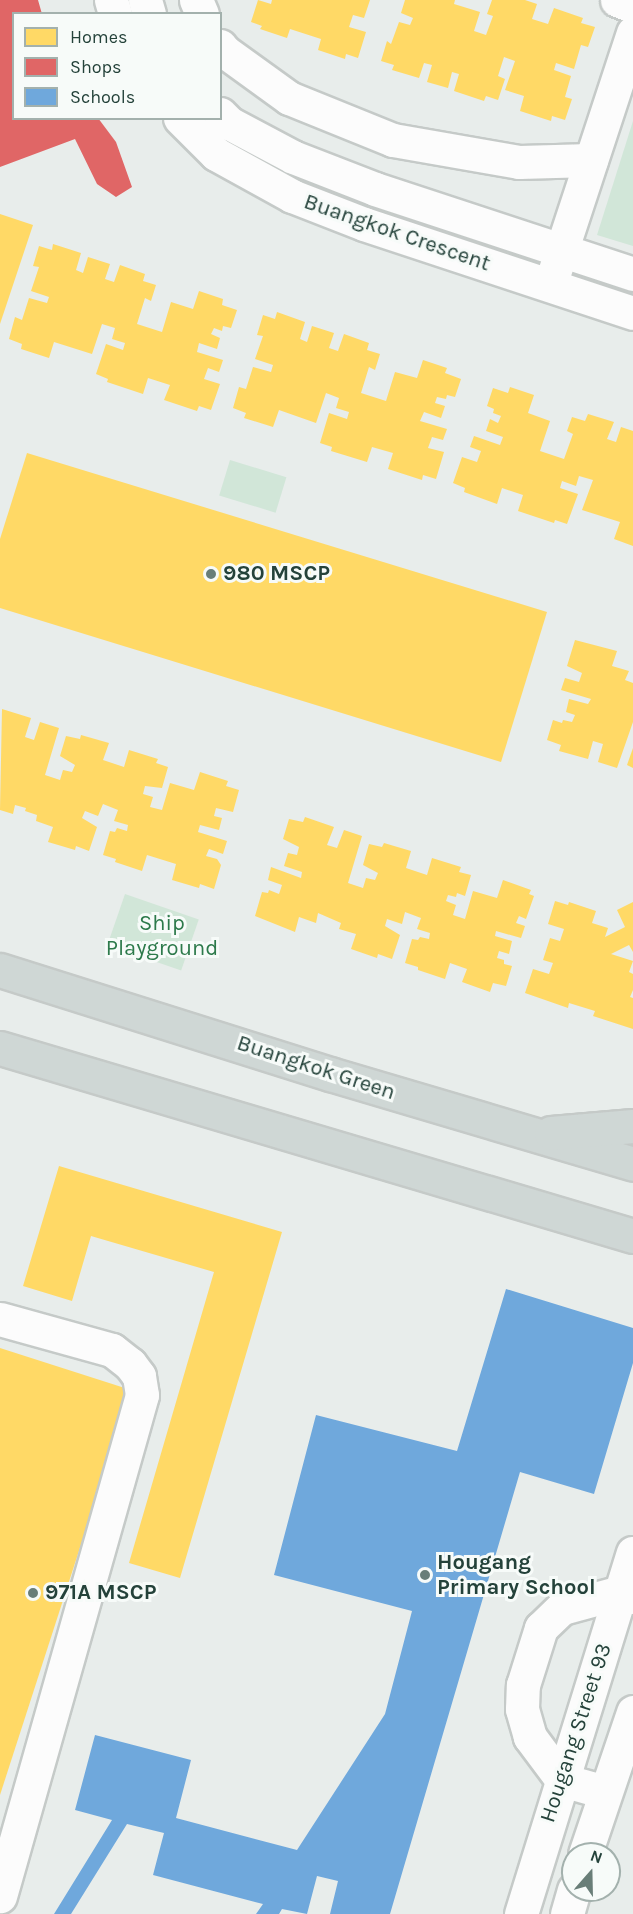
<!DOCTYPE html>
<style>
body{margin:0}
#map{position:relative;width:633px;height:1914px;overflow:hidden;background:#e8edeb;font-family:Karla,sans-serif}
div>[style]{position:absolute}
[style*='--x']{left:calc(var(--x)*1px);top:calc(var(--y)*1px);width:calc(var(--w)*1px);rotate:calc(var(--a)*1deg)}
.green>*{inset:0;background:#d1e6d8;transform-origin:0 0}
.homes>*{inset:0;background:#ffd966}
.shops>*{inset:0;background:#e06666}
.schools>*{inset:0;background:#6fa8dc}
.roads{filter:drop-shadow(2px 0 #c5cac8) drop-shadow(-2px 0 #c5cac8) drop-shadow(0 2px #c5cac8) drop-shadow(0 -2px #c5cac8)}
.minor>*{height:33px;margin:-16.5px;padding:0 16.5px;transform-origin:16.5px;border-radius:16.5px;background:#fcfcfc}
.major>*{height:33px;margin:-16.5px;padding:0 16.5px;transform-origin:16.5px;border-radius:16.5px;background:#cfd7d5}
.dots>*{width:16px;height:16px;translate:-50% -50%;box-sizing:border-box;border:3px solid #f7fbf9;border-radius:50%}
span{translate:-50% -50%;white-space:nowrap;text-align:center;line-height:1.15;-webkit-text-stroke:6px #f7fbf9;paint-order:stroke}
.street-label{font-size:22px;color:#24423a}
.poi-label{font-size:22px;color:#24423a;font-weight:700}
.left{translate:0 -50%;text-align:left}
.park-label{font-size:22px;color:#2d7a4b}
.legend{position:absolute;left:12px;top:12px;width:210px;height:108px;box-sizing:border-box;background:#f7fbf9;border:2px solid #a3b1ad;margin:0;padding:8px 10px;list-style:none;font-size:18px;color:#24423a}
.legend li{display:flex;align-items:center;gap:12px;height:30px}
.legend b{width:30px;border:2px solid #a3b1ad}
.north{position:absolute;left:561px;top:1842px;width:60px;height:60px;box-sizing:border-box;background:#f7fbf9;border:2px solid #a3b1ad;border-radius:50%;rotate:20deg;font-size:16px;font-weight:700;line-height:24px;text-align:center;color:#24423a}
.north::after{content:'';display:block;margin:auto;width:21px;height:27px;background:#697e78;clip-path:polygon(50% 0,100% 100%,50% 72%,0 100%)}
</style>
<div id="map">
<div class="green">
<div style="clip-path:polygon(633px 121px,633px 246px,597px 235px)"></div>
<div style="left:230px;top:460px;width:59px;height:37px;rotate:17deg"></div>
<div style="left:125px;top:894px;width:78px;height:54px;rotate:19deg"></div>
</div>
<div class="homes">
<div style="clip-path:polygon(258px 0,271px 4px,272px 0,370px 0,364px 18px,353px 15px,349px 27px,366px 32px,358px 58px,346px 54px,345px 59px,318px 50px,321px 39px,290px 29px,287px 38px,260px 29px,262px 26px,251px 22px)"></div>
<div style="clip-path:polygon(405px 0,455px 0,454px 4px,480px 12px,474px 31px,486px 35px,493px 16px,487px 14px,492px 0,525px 0,537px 4px,532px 19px,548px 24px,554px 8px,583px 18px,581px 23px,595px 27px,588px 47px,581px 45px,574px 69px,556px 63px,554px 70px,571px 76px,565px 97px,572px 99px,565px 120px,552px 116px,551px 121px,520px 111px,524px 96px,505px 90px,515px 61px,504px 57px,498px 76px,505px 79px,498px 100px,486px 96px,484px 101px,454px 91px,459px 74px,452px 72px,448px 88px,427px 82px,432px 65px,424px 63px,419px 78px,392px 70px,394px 65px,381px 61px,387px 41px,391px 44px,399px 22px,410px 25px,413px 18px,401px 13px)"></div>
<div style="clip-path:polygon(0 214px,33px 225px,0 324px)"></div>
<div style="clip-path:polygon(53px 244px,81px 253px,76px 270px,83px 273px,88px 257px,110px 264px,105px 279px,114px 282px,120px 265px,145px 274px,143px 281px,156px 285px,151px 301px,145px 298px,137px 324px,162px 332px,171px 302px,193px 309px,199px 291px,223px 299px,222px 305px,237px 310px,231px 328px,223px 326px,222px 331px,214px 328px,211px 334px,220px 338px,217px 349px,199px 343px,197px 352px,223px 360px,219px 372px,208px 368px,204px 379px,220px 384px,211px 410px,199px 406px,197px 411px,164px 400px,170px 385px,148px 378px,143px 394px,107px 382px,108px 379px,96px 374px,106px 344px,123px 350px,125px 343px,112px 339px,115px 328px,102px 324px,92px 354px,54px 342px,49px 358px,21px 349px,22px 344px,9px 339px,15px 317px,22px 320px,29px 298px,47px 303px,49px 297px,31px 291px,39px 267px,33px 266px,39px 246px,52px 250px)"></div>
<div style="clip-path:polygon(277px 312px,305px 322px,300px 339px,307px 342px,312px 326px,334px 333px,329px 348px,338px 351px,344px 334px,369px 343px,367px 350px,380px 354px,375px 370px,369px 367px,361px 393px,386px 401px,395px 372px,417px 378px,423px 360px,447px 368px,445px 373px,461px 379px,455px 397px,447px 395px,446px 399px,437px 397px,435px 403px,445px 406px,441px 418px,424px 412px,420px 421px,447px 429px,443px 440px,432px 437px,428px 448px,444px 452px,436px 479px,423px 475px,422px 480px,388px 469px,393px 453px,372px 447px,367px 462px,331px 451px,332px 447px,320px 443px,329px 413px,347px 419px,349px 412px,336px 408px,339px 398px,326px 393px,316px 423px,279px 410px,273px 427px,244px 418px,246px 413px,233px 408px,239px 387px,246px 389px,253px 367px,271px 372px,273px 365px,255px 359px,263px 336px,257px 335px,263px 315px,275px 319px)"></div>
<div style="clip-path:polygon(510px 387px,534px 395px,528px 413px,550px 421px,540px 451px,564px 459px,573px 434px,567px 431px,572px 417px,585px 421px,588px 414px,614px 422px,607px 439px,616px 442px,621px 427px,633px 431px,633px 546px,614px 539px,620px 522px,582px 510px,593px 480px,579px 476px,576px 486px,562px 481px,560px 488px,578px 494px,567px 524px,555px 520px,554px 523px,518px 511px,523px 495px,502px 488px,497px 504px,464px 492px,465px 488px,453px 483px,462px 457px,477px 462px,481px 451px,470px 447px,474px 436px,500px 445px,503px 437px,486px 431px,490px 419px,498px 423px,501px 416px,493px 413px,494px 409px,487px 406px,493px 388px,508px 393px)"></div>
<div style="clip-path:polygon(27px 453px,547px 612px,501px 762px,0 608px,0 539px)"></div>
<div style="clip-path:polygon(575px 640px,617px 651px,612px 666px,629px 671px,625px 680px,633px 683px,633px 722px,617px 768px,598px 762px,603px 744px,593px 741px,588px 759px,559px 751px,561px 745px,547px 740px,553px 720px,562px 723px,563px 720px,572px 722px,575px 715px,566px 712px,569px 699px,588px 704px,591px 699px,561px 690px,565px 678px,579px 682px,582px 673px,567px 666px)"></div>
<div style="clip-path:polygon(2px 709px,31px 718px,25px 737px,34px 740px,40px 722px,59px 728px,45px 775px,60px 780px,63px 770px,72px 772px,75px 765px,60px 756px,66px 736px,80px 739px,81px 735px,109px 743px,103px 760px,124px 767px,129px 750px,158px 759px,156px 763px,168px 767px,162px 788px,145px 786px,143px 794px,153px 797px,150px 807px,162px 810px,170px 783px,194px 790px,200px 772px,228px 781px,226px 786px,239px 790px,233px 812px,216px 808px,214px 816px,222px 818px,219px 830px,200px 825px,198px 832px,227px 841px,223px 854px,209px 849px,206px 856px,217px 859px,221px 865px,214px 889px,200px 884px,199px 888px,172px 880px,176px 864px,147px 855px,142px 871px,115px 862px,116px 859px,103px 855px,110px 831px,115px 832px,117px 828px,127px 831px,128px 825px,114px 821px,118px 810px,103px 804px,98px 816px,85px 811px,82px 818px,97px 827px,89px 851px,76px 846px,75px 850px,48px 842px,53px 827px,36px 821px,37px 815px,25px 811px,26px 808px,15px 805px,13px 814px,0 810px)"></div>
<div style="clip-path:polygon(633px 748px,633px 768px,627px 765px)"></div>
<div style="clip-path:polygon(305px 817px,334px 827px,327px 845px,337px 848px,344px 830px,362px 836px,348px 883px,363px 888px,366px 878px,375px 880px,378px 873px,363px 865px,369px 844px,382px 847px,384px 843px,411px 851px,406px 868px,427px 875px,432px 858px,461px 867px,459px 872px,471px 875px,465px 896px,457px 893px,456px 897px,448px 895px,446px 901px,456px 905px,453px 915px,465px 919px,473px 891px,497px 898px,503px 880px,531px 890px,529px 894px,534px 896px,526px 919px,519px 916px,516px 923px,525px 926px,521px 938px,496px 931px,495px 936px,512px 941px,509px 954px,499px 951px,497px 958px,504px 960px,504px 964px,512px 966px,506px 986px,493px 983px,490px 992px,462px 982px,467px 969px,450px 963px,445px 979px,418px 970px,418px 967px,405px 963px,412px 939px,418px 940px,420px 937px,429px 939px,430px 933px,417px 929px,421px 918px,405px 912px,402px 924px,387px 919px,385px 926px,400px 935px,392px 959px,378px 954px,377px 958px,351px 949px,356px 934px,339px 929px,341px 923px,318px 913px,316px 923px,299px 917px,295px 932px,255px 916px,262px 892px,268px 893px,269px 890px,279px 894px,282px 885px,268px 880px,271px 867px,301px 878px,302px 872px,284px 866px,288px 853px,297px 855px,299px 847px,283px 839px,289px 819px,303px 822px)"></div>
<div style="clip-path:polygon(555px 901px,568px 905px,569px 902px,596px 911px,592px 923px,608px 928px,605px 937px,625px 927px,617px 910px,633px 902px,633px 952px,629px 945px,611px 954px,633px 961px,629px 972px,633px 974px,633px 990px,630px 997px,633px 998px,633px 1029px,593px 1016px,595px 1011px,569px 1003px,568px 1008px,525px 993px,533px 969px,549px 974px,553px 963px,543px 960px,550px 938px,560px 941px,564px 929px,548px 924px)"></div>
<div style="clip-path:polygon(59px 1166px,282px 1232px,180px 1578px,129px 1563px,214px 1272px,91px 1236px,72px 1301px,23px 1286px)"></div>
<div style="clip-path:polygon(0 1348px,131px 1390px,0 1795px)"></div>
</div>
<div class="shops">
<div style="clip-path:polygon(0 0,38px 0,42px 14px,14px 14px,14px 118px,98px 118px,116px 142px,132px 187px,116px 197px,97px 184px,75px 139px,0 167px)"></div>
</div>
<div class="schools">
<div style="clip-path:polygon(506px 1289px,633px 1328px,633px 1363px,594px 1494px,520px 1472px,390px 1914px,330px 1914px,338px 1881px,317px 1876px,307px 1914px,282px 1909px,279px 1914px,256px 1914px,263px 1904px,153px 1875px,164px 1833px,127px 1824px,71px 1914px,54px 1914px,112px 1820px,75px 1810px,95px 1735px,191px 1760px,176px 1818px,297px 1850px,385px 1714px,412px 1611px,274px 1575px,316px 1415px,457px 1451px)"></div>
</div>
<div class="roads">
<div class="minor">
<div style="--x:111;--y:0;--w:15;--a:74"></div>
<div style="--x:145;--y:0;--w:15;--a:74"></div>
<div style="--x:196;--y:0;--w:15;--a:67"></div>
<div style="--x:617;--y:0;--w:17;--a:21"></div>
<div style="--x:220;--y:46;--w:6;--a:51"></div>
<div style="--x:224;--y:51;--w:80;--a:35.9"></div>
<div style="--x:289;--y:98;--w:112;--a:22"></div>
<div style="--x:393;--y:140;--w:128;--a:9.9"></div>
<div style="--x:519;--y:162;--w:72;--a:-1.6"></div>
<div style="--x:220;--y:114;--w:13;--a:45"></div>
<div style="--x:229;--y:123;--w:72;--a:28"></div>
<div style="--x:293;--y:157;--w:88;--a:21.3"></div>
<div style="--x:375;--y:189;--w:272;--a:18.2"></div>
<div style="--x:180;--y:118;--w:51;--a:45"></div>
<div style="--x:216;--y:154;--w:87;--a:28.9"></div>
<div style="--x:292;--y:196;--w:77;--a:21.3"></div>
<div style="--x:364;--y:224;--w:283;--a:18.3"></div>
<div style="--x:555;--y:270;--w:250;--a:-71.8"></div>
<div style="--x:0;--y:1319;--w:116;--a:15.5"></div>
<div style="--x:112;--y:1350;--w:23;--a:38"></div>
<div style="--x:130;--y:1364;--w:15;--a:53"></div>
<div style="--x:139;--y:1376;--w:19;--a:81"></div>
<div style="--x:142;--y:1395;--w:521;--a:105.82"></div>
<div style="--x:605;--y:1792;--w:45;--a:-164.4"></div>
<div style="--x:562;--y:1780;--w:54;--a:-126.7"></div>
<div style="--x:530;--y:1737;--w:29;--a:-106"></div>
<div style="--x:522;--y:1709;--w:24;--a:-88"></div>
<div style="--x:523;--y:1685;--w:60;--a:-72.5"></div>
<div style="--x:541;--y:1628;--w:29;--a:-44"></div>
<div style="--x:562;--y:1608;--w:61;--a:-15.2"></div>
<div style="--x:621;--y:1592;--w:13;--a:23"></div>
<div style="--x:585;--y:1854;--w:150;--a:-71.3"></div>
<div style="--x:521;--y:1914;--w:378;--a:-72.8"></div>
<div style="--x:567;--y:1914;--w:25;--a:-74"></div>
</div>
<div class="major">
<div style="--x:0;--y:970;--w:346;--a:17.5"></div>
<div style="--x:330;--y:1074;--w:316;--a:16.5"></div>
<div style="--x:0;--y:1048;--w:660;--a:16.54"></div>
<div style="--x:551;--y:1133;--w:82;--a:-4.9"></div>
</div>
</div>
<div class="dots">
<div style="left:211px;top:574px;background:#697e78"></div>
<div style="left:425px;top:1575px;background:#697e78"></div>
<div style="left:33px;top:1593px;background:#697e78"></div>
</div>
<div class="street-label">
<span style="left:397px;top:233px;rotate:19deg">Buangkok Crescent</span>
<span style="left:316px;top:1068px;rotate:18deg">Buangkok Green</span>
<span style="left:576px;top:1733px;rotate:-72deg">Hougang Street 93</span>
</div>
<div class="poi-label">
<span class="left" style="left:223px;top:574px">980 MSCP</span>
<span class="left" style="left:437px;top:1575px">Hougang<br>Primary School</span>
<span class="left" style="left:45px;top:1593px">971A MSCP</span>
</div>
<div class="park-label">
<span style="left:162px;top:936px">Ship<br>Playground</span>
</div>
<ul class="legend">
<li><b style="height:16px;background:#ffd966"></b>Homes</li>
<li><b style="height:16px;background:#e06666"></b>Shops</li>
<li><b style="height:16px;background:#6fa8dc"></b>Schools</li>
</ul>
<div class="north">N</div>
</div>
